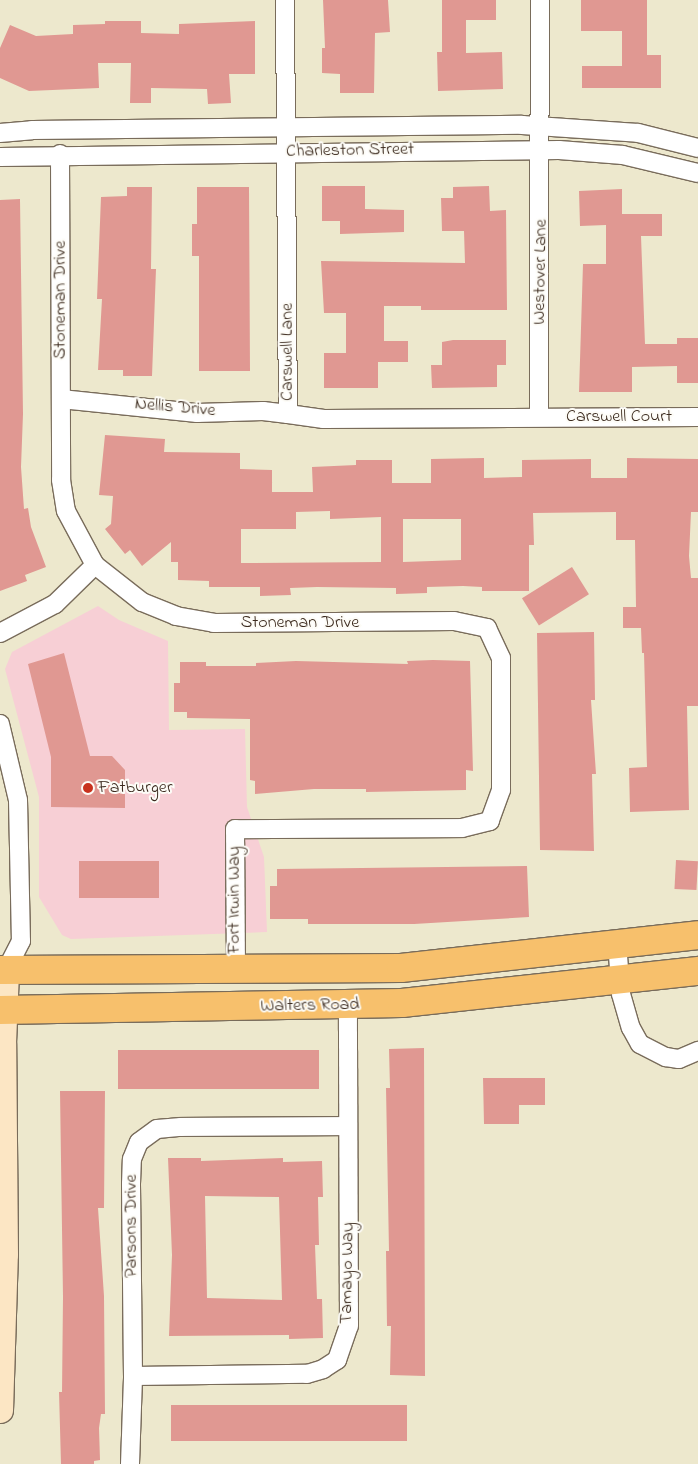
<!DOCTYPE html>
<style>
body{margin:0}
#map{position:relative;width:698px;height:1464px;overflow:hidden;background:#ede8cd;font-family:"Indie Flower",sans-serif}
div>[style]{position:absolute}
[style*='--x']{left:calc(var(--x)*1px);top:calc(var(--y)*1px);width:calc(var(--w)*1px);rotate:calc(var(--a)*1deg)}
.built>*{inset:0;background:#f7cfd5}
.building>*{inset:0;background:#e09892;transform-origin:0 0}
.roads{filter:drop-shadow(1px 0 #796c5b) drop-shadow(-1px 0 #796c5b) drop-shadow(0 1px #796c5b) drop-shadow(0 -1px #796c5b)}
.street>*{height:18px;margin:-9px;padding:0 9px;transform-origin:9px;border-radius:9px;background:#fff}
.secondary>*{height:25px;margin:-12.5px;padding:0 12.5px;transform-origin:12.5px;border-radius:12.5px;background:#fce6c4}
.primary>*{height:28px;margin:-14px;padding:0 14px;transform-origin:14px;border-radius:14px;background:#f7c06c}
.dots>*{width:14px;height:14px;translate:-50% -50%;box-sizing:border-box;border:2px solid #fdfcf7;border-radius:50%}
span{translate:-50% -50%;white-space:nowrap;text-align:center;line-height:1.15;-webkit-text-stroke:4px #fdfcf7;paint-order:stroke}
.street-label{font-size:18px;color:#3b2a1e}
.poi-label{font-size:18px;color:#3b2a1e}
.left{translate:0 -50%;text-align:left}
</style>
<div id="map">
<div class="built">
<div style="clip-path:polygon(98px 606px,119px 620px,168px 641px,169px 730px,245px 729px,247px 807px,264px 857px,267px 932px,71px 939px,62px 935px,39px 897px,39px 797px,5px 669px,12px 652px)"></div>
</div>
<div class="building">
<div style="clip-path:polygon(323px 0,388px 0,390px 32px,375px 33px,374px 93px,340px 93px,340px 74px,322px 73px,322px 48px,325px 48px)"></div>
<div style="clip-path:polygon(442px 0,496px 0,496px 20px,466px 20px,466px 53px,502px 52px,503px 89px,438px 91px,437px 52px,442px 52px)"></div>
<div style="clip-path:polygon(581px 0,647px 0,647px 55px,661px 55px,661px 88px,582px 88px,582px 66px,622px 66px,622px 31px,581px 31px)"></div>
<div style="clip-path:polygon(105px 21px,141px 21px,141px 33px,179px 34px,179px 24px,255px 21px,255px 74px,229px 74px,231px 103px,208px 104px,207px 89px,151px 88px,151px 103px,130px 103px,131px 63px,98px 63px,99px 88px,29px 91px,0 78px,0 48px,10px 25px,36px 36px,73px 34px,73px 25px,105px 24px)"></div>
<div style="clip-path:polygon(322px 186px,365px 186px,365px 209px,404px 210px,404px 232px,340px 234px,340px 221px,322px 221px)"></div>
<div style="clip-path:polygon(489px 186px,490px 211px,506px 210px,507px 310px,421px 310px,421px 306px,384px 306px,384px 341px,408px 341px,408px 362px,378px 362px,378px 388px,324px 388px,324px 353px,346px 353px,346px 313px,324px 313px,321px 261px,465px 263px,464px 231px,442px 231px,441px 198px,453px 198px,453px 187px)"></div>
<div style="clip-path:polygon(127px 187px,152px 187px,151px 269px,156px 269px,152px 376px,123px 376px,123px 370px,98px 370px,102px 299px,97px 299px,101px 197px,127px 196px)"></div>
<div style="clip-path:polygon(197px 187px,249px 187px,250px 371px,199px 371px,199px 256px,192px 256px,192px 224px,197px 224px)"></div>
<div style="clip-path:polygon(622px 189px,622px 214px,662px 214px,662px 236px,641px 236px,645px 344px,677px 344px,677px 338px,698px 338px,698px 383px,677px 383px,677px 366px,632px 367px,632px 392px,579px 392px,583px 264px,606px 264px,606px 225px,580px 226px,579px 191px)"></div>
<div style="clip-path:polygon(20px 199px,23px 414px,21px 467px,24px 509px,28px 508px,31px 527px,46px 567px,25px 575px,27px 581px,0 591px,0 200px)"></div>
<div style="clip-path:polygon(453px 340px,506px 340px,506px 365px,497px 365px,497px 387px,432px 388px,431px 365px,442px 365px,442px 342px)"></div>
<div style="clip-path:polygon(evenodd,105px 435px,165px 439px,164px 452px,240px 453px,240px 469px,272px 470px,272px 492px,313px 492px,312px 467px,356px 465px,356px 460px,392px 460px,392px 483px,431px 483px,431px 459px,484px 458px,484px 478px,522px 477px,522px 460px,591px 459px,591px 478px,627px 478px,627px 458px,698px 459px,698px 512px,691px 512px,689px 556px,691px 578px,698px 578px,698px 706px,687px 706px,689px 810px,630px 812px,629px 768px,647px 767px,644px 653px,642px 653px,641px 628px,623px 628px,623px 607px,636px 607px,635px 540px,616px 540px,616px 512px,533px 513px,534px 545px,529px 545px,529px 591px,482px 591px,482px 587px,463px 586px,427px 587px,427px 593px,396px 594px,396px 588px,317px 587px,290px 588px,291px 595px,260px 596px,260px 587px,209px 587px,209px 581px,178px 580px,178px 562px,171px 562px,171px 542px,142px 566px,130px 550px,125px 554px,105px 529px,111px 524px,113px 496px,99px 495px,105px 435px,330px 511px,330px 519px,381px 517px,381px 562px,241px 563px,241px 529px,296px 529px,296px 512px,330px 511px,105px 435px,403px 519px,461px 519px,461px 560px,403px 562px,403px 519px)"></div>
<div style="left:572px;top:567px;width:32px;height:59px;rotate:58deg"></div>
<div style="clip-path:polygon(594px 632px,595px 700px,591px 700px,596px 774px,592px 774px,594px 851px,540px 850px,537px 633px)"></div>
<div style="clip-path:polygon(64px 653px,90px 756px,112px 756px,125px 770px,125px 808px,51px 807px,51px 757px,28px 664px)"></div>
<div style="clip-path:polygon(433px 660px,470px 661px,473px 771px,466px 770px,466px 790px,366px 792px,366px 789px,314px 789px,255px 794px,255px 781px,250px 780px,250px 719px,187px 718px,187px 712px,174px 712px,174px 683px,180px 683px,180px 662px,206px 662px,206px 666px,256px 666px,256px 663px,296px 661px,408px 664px,407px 661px)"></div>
<div style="left:676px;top:860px;width:22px;height:29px;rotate:3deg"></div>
<div style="left:79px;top:861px;width:80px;height:37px"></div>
<div style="clip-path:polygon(527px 866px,529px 917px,414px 924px,308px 924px,308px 919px,270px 919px,270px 886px,277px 886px,277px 869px)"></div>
<div style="clip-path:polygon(424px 1048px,425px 1376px,390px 1375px,391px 1326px,387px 1326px,386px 1251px,389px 1251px,386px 1088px,390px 1088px,389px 1049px)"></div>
<div style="left:319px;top:1050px;width:39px;height:201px;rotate:90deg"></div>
<div style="clip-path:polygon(483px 1078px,545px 1078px,545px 1105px,519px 1105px,519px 1124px,484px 1124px)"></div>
<div style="clip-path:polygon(60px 1091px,105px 1091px,104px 1208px,98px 1208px,104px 1296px,105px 1414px,101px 1414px,99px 1428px,100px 1460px,94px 1461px,94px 1464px,61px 1464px,59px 1392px,62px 1392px,63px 1297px)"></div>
<div style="clip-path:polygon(evenodd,168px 1158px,201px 1158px,201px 1161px,283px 1158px,283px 1162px,322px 1161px,323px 1197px,318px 1197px,319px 1245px,315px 1245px,317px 1299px,322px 1299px,323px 1338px,289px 1339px,289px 1335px,169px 1336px,172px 1255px,168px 1158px,205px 1196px,279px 1197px,282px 1300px,207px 1298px,205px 1196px)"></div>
<div style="left:407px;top:1405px;width:36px;height:236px;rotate:90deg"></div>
</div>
<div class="roads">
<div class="street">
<div style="--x:285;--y:0;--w:414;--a:89.6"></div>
<div style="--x:288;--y:414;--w:36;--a:8"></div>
<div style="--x:324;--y:419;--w:374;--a:-0.3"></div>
<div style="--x:0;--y:133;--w:32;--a:-5"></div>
<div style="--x:32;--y:130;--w:490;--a:-0.6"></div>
<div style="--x:522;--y:125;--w:116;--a:3.9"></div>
<div style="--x:638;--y:133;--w:62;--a:14"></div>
<div style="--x:60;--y:154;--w:326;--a:89.8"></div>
<div style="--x:61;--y:480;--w:31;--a:81"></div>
<div style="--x:66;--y:511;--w:61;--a:61.8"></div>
<div style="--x:95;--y:565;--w:60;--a:38.2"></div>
<div style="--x:142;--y:602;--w:37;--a:22"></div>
<div style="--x:176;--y:616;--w:39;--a:10"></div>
<div style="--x:214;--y:623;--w:240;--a:-0.5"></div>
<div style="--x:454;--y:621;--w:34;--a:12"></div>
<div style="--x:487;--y:628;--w:33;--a:65"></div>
<div style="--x:501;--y:658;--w:132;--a:90"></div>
<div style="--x:501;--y:790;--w:33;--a:110"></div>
<div style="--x:490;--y:821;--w:29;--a:166"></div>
<div style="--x:462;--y:828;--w:227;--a:179.7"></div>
<div style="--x:235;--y:829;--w:141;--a:89.6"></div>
<div style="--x:0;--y:157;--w:559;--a:-0.72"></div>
<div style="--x:559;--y:150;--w:64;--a:4.5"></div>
<div style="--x:623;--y:155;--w:77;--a:13.5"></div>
<div style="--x:61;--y:399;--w:137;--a:5.9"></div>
<div style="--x:197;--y:413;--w:66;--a:-1.7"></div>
<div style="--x:263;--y:411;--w:25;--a:7"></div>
<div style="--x:539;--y:417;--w:417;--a:-89.9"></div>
<div style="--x:0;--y:633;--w:62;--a:-27.8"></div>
<div style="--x:55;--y:604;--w:56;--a:-44.3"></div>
<div style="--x:0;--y:724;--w:78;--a:76.7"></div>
<div style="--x:18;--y:800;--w:141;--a:88.8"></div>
<div style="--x:21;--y:941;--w:33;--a:117"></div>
<div style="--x:617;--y:943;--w:51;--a:85.5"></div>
<div style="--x:621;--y:994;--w:35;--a:74"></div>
<div style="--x:631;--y:1028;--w:18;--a:61"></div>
<div style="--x:640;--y:1044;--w:29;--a:27"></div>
<div style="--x:666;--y:1057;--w:13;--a:9"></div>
<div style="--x:679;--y:1059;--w:21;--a:-23"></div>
<div style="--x:133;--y:1376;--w:174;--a:-0.7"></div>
<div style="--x:307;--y:1374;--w:17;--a:-17"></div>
<div style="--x:323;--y:1369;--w:17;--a:-33"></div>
<div style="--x:337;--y:1360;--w:36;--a:-71"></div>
<div style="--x:349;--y:1326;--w:320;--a:-90.2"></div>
<div style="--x:130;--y:1464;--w:88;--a:-88"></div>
<div style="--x:133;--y:1376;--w:192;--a:-90.6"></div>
<div style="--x:131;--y:1184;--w:25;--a:-88"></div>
<div style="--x:132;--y:1159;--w:18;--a:-68"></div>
<div style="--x:139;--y:1142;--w:22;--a:-36"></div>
<div style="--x:157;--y:1129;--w:24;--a:-5"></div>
<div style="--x:181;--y:1127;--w:167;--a:-0.3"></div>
</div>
<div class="secondary">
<div style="--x:0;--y:1410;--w:156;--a:-88.2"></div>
<div style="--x:5;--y:1254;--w:211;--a:-90.5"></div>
<div style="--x:3;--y:1043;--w:73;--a:-87.6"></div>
</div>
<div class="primary">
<div style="--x:0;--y:970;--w:401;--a:-0.3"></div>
<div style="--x:401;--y:968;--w:299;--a:-6.3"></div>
<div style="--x:0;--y:1010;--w:402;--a:-1"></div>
<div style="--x:402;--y:1003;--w:298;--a:-6.2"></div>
</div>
</div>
<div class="dots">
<div style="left:88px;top:788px;background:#c8321e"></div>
</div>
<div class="street-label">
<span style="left:350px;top:151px;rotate:-1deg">Charleston Street</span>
<span style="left:541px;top:272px;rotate:-89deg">Westover Lane</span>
<span style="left:61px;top:300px;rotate:-90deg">Stoneman Drive</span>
<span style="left:288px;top:352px;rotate:-90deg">Carswell Lane</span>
<span style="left:175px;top:408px;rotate:5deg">Nellis Drive</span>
<span style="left:619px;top:417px">Carswell Court</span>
<span style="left:300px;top:623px">Stoneman Drive</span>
<span style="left:235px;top:900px;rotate:-90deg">Fort Irwin Way</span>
<span style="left:310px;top:1006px;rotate:-1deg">Walters Road</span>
<span style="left:132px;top:1226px;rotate:-90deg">Parsons Drive</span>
<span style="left:348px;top:1273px;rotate:-89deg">Tamayo Way</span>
</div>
<div class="poi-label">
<span class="left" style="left:98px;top:788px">Fatburger</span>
</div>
</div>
